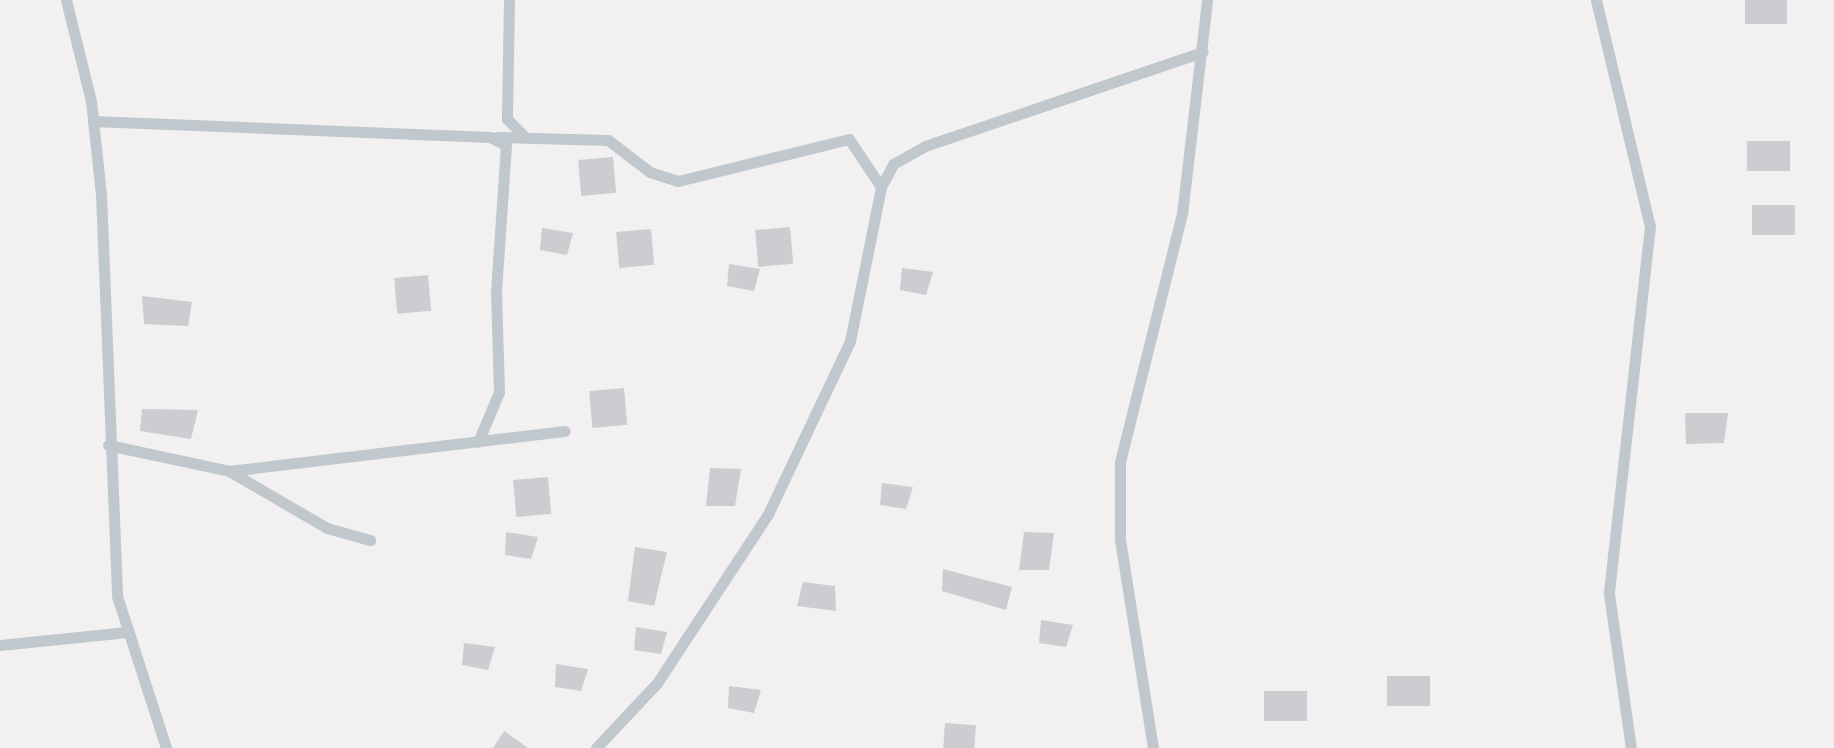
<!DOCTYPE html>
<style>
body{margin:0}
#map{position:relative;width:1834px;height:748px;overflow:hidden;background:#f2f0f1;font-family:"Work Sans",sans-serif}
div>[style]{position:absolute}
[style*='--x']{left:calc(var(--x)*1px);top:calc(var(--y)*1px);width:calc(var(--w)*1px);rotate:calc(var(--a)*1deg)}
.building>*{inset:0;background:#cbcdd1;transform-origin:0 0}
.street>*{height:11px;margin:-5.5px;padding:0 5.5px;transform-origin:5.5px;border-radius:5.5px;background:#c0c8cd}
span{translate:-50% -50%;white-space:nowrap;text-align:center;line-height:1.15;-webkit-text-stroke:6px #fff;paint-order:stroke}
</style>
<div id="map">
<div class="building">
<div style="left:1745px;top:0;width:42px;height:24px"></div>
<div style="left:1747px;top:141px;width:43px;height:30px"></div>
<div style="left:613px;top:157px;width:36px;height:35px;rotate:85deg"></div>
<div style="left:1752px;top:205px;width:43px;height:30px"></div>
<div style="left:790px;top:227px;width:37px;height:35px;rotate:85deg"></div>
<div style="clip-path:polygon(542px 228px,573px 233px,567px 255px,540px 250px)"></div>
<div style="left:651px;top:229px;width:36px;height:35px;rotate:85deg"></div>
<div style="clip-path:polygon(729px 264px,760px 269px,754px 291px,727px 286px)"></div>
<div style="clip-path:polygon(902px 268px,933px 272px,926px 295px,900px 290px)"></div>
<div style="left:428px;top:275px;width:36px;height:34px;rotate:85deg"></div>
<div style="clip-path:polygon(142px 296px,192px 302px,188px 326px,144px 324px)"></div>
<div style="left:624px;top:388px;width:37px;height:35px;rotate:85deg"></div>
<div style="clip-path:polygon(142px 409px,198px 410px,191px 439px,140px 431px)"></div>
<div style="clip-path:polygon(1685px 413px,1728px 413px,1724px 443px,1686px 444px)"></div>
<div style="clip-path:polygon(710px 468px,741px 469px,735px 506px,706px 506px)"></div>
<div style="left:548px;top:477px;width:37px;height:35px;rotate:85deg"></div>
<div style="clip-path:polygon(882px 483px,913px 487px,906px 509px,880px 505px)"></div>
<div style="clip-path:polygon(506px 532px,538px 537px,531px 559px,505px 555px)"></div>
<div style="clip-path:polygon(1024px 532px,1054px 533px,1049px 570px,1019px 570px)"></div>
<div style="clip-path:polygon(635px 547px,667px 552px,654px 606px,628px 601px)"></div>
<div style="clip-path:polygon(943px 569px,1012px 587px,1006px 610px,942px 591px)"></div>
<div style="clip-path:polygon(803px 582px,835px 586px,836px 611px,797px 606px)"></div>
<div style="clip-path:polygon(1041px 620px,1073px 625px,1066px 647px,1039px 643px)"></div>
<div style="clip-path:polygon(636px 627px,667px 632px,661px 654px,634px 650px)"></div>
<div style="clip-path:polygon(464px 643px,495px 647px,488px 670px,462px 665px)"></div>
<div style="clip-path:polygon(556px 664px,588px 669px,581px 691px,555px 687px)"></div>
<div style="left:1387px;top:676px;width:43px;height:30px"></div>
<div style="clip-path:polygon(729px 686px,761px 690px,754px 713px,728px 708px)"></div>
<div style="left:1264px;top:691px;width:43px;height:30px"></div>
<div style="left:945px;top:723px;width:31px;height:25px;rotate:4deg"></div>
<div style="clip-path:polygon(504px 731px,528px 748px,493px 748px)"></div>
</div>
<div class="street">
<div style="--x:66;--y:0;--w:104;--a:76.1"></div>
<div style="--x:91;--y:101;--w:94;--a:83.9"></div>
<div style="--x:101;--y:194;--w:402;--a:87.7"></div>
<div style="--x:117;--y:596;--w:160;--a:72.1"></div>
<div style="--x:509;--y:0;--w:119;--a:91"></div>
<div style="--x:507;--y:119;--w:24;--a:45"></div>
<div style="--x:1596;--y:0;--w:232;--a:76.6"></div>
<div style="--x:1650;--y:226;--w:370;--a:96.4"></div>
<div style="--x:1609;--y:594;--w:156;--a:81.9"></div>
<div style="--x:93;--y:121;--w:397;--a:2.3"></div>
<div style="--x:490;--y:137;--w:18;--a:27"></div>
<div style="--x:506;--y:145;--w:146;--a:93.9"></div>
<div style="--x:496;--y:291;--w:101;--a:88.3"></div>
<div style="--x:499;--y:392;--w:54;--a:112.8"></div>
<div style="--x:497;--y:137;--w:111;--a:1.5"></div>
<div style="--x:608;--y:140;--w:53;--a:37.3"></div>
<div style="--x:650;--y:172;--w:29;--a:18"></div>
<div style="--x:678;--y:181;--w:176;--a:-13.8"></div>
<div style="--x:849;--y:139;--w:58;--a:56.3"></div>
<div style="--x:108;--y:445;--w:124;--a:12.1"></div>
<div style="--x:229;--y:471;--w:113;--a:30.2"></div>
<div style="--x:327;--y:528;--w:45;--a:15.6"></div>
<div style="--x:229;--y:471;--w:338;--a:-6.8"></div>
<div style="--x:0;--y:645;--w:128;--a:-5.8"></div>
<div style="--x:596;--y:748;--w:89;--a:-46.8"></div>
<div style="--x:657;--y:683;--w:202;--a:-56.7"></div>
<div style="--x:768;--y:514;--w:191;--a:-64.6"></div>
<div style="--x:850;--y:341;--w:157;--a:-78.6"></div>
<div style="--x:881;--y:187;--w:26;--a:-62"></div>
<div style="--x:893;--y:164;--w:37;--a:-29"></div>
<div style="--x:925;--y:146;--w:293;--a:-18.7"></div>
<div style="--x:1153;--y:748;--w:212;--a:-99"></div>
<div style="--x:1120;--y:539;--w:77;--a:-90"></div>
<div style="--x:1120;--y:462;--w:256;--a:-76"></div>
<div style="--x:1182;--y:214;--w:215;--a:-83.3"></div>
</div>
</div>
